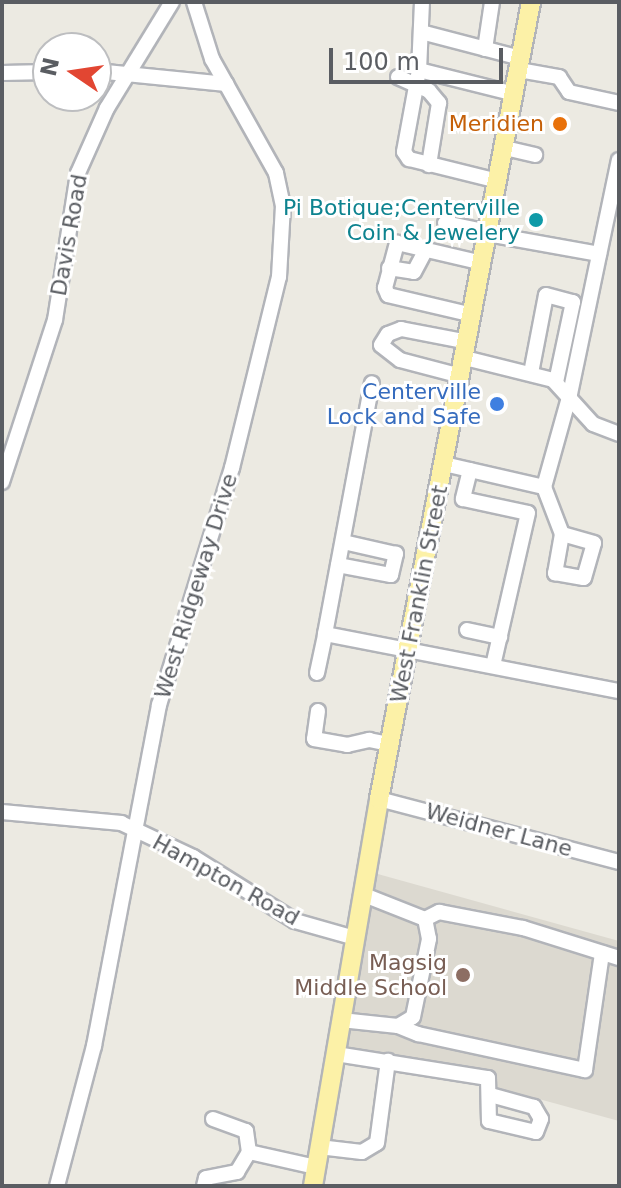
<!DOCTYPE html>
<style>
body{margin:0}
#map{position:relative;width:621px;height:1188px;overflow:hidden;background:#eceae2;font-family:"DejaVu Sans",sans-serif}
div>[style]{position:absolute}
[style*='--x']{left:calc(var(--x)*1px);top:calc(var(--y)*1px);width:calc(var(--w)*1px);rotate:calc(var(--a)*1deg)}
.education>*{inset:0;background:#dcd9d0}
.roads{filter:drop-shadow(2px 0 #b2b4b9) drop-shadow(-2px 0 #b2b4b9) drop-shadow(0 2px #b2b4b9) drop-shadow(0 -2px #b2b4b9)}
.minor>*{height:14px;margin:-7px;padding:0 7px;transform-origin:7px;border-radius:7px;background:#fff}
.major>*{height:18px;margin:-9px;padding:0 9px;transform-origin:9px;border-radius:9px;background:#fcf1a7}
.dots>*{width:22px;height:22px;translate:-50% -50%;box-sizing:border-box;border:4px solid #fff;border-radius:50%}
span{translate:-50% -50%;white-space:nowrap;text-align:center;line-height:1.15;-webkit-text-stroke:6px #fff;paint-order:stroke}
.food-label{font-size:22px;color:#c56008}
.right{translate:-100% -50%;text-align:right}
.culture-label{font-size:22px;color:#0d838f}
.street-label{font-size:22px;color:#5a5d62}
.shop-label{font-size:22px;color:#366cbe}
.education-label{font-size:22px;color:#785e54}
.frame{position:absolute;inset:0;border:4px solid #5a5d62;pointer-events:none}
.north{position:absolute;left:32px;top:32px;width:80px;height:80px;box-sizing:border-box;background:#fff;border:2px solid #bdbec0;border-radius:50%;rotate:283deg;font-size:22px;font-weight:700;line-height:32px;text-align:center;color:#5a5d62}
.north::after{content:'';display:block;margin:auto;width:28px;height:36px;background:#e24632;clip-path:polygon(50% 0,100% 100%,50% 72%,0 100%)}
.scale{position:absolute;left:329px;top:48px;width:174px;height:36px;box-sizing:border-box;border:4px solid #5a5d62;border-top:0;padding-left:10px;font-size:24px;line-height:28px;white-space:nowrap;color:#5a5d62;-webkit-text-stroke:6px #fff;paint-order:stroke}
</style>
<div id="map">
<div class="education">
<div style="clip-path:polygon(367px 871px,619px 941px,619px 1121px,338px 1044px)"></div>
</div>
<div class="roads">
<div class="minor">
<div style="--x:422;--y:2;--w:68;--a:92.5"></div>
<div style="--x:419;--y:70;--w:83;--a:100.4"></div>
<div style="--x:404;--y:152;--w:9;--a:54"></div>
<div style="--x:409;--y:159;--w:92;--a:13.9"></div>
<div style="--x:421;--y:32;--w:103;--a:14.6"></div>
<div style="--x:485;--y:49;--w:48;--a:-81.5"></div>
<div style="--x:419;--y:70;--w:99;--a:14"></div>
<div style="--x:519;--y:70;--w:41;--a:9.9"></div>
<div style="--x:559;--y:77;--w:18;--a:56"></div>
<div style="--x:569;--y:92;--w:51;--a:12.4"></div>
<div style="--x:96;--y:71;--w:131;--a:5.7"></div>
<div style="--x:2;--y:73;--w:46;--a:-1.2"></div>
<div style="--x:398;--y:77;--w:34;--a:24"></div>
<div style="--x:429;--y:91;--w:16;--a:50"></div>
<div style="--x:439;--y:103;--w:63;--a:99.2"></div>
<div style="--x:505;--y:148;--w:31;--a:13"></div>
<div style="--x:445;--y:223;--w:45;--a:11.6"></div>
<div style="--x:488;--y:234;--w:113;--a:10.2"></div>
<div style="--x:389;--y:268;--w:25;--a:9"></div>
<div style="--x:414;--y:272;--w:26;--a:-62"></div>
<div style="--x:473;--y:315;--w:87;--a:-166.8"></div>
<div style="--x:388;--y:295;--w:8;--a:-113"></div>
<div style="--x:385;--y:288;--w:47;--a:-75.1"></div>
<div style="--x:397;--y:243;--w:88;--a:13.1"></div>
<div style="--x:465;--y:358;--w:91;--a:14"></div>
<div style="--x:553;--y:380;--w:59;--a:47.7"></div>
<div style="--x:593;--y:424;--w:28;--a:21"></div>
<div style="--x:531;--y:373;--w:79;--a:-79.1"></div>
<div style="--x:546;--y:295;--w:28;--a:15"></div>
<div style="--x:573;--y:302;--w:82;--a:102"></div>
<div style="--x:461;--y:376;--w:63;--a:-165.3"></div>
<div style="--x:400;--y:360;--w:24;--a:-142"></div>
<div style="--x:381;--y:345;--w:13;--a:-58"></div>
<div style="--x:388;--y:334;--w:14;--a:-21"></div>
<div style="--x:401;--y:329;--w:68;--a:11"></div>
<div style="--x:444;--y:464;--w:103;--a:13"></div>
<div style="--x:544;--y:487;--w:97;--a:-74.4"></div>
<div style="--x:570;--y:394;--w:239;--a:-78.2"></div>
<div style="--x:470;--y:470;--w:30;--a:104"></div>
<div style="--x:463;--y:499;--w:66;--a:12.2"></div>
<div style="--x:528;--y:513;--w:157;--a:102.9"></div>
<div style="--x:2;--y:482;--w:170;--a:-71.9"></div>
<div style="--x:55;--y:320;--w:149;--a:-81.1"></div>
<div style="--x:78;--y:173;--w:71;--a:-66"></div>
<div style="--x:107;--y:108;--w:124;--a:-58.5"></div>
<div style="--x:544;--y:487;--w:50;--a:69"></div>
<div style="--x:562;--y:534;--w:40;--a:100"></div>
<div style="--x:555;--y:573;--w:29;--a:10"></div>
<div style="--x:584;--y:578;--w:36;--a:-74"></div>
<div style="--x:594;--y:543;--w:33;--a:-164"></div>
<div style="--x:338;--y:565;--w:54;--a:10.7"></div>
<div style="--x:391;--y:575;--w:22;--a:-77"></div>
<div style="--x:396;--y:554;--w:54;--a:-167.2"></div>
<div style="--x:467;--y:630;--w:34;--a:12"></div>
<div style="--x:325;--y:634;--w:255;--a:-79.4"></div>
<div style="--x:317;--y:673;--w:40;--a:-78"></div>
<div style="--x:325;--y:634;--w:299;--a:11"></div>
<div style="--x:318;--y:711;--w:28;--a:98"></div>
<div style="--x:314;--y:739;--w:34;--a:10"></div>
<div style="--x:347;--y:745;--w:23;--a:-13"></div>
<div style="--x:369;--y:740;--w:21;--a:11"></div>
<div style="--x:379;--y:799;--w:248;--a:14.7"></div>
<div style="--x:2;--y:812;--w:120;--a:5.3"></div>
<div style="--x:121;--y:823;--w:80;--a:25.3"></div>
<div style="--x:193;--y:857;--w:120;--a:32.1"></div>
<div style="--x:295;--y:921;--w:62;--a:15.8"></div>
<div style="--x:425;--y:919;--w:16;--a:-27"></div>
<div style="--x:439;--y:912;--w:86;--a:10.8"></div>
<div style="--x:523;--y:928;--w:101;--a:17.4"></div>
<div style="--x:341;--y:1020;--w:57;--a:6"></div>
<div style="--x:398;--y:1026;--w:17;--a:-31"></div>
<div style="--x:413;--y:1017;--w:80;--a:-78.4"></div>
<div style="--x:429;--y:939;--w:20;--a:-101"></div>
<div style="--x:425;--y:919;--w:66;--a:-158.5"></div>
<div style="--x:398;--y:1026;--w:22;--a:22"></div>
<div style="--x:418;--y:1034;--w:171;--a:12.2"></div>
<div style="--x:585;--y:1070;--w:118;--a:-81.7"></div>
<div style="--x:336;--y:1054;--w:154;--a:9"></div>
<div style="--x:488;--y:1078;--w:43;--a:88.7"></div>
<div style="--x:489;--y:1121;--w:48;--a:13.2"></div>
<div style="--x:536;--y:1132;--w:14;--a:-69"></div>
<div style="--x:541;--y:1119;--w:14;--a:-120"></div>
<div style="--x:534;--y:1107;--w:46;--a:-164.7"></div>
<div style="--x:213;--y:1119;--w:35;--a:20"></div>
<div style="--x:246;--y:1131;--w:21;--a:82"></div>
<div style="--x:249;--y:1152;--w:69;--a:12.6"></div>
<div style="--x:319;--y:1147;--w:43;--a:6.6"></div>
<div style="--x:362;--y:1152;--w:17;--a:-31"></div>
<div style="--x:377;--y:1143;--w:83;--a:-82.4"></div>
<div style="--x:57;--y:1186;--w:145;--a:-75.2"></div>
<div style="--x:94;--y:1046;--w:347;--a:-79.2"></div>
<div style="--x:159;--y:705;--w:248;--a:-72.9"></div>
<div style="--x:232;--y:468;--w:197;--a:-76.2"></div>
<div style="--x:279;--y:277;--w:71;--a:-86.8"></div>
<div style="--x:283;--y:206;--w:34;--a:-102"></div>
<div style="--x:276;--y:173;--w:131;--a:-119.3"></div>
<div style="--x:212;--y:59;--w:60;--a:-107.5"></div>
<div style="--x:204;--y:1186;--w:8;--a:-76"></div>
<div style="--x:206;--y:1178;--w:32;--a:-11"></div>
<div style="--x:237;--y:1172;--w:23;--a:-59"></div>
</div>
<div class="major">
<div style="--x:313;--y:1186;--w:393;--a:-80.3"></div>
<div style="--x:379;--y:799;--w:811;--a:-79.2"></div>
</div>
</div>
<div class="dots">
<div style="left:560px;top:124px;background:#e8710a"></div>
<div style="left:536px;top:220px;background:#0f9aa8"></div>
<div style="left:497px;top:404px;background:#3f7fe0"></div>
<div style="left:463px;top:975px;background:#8d6e63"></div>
</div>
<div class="food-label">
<span class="right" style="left:544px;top:124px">Meridien</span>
</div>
<div class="culture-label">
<span class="right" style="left:520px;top:220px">Pi Botique;Centerville<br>Coin &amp; Jewelery</span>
</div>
<div class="street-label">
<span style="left:69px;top:235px;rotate:-80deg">Davis Road</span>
<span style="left:196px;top:586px;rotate:-73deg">West Ridgeway Drive</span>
<span style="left:419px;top:594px;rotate:-79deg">West Franklin Street</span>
<span style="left:499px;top:830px;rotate:15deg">Weidner Lane</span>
<span style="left:226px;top:880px;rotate:29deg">Hampton Road</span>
</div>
<div class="shop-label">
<span class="right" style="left:481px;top:404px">Centerville<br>Lock and Safe</span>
</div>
<div class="education-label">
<span class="right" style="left:447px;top:975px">Magsig<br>Middle School</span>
</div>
<div class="frame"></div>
<div class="north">N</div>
<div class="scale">100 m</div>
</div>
